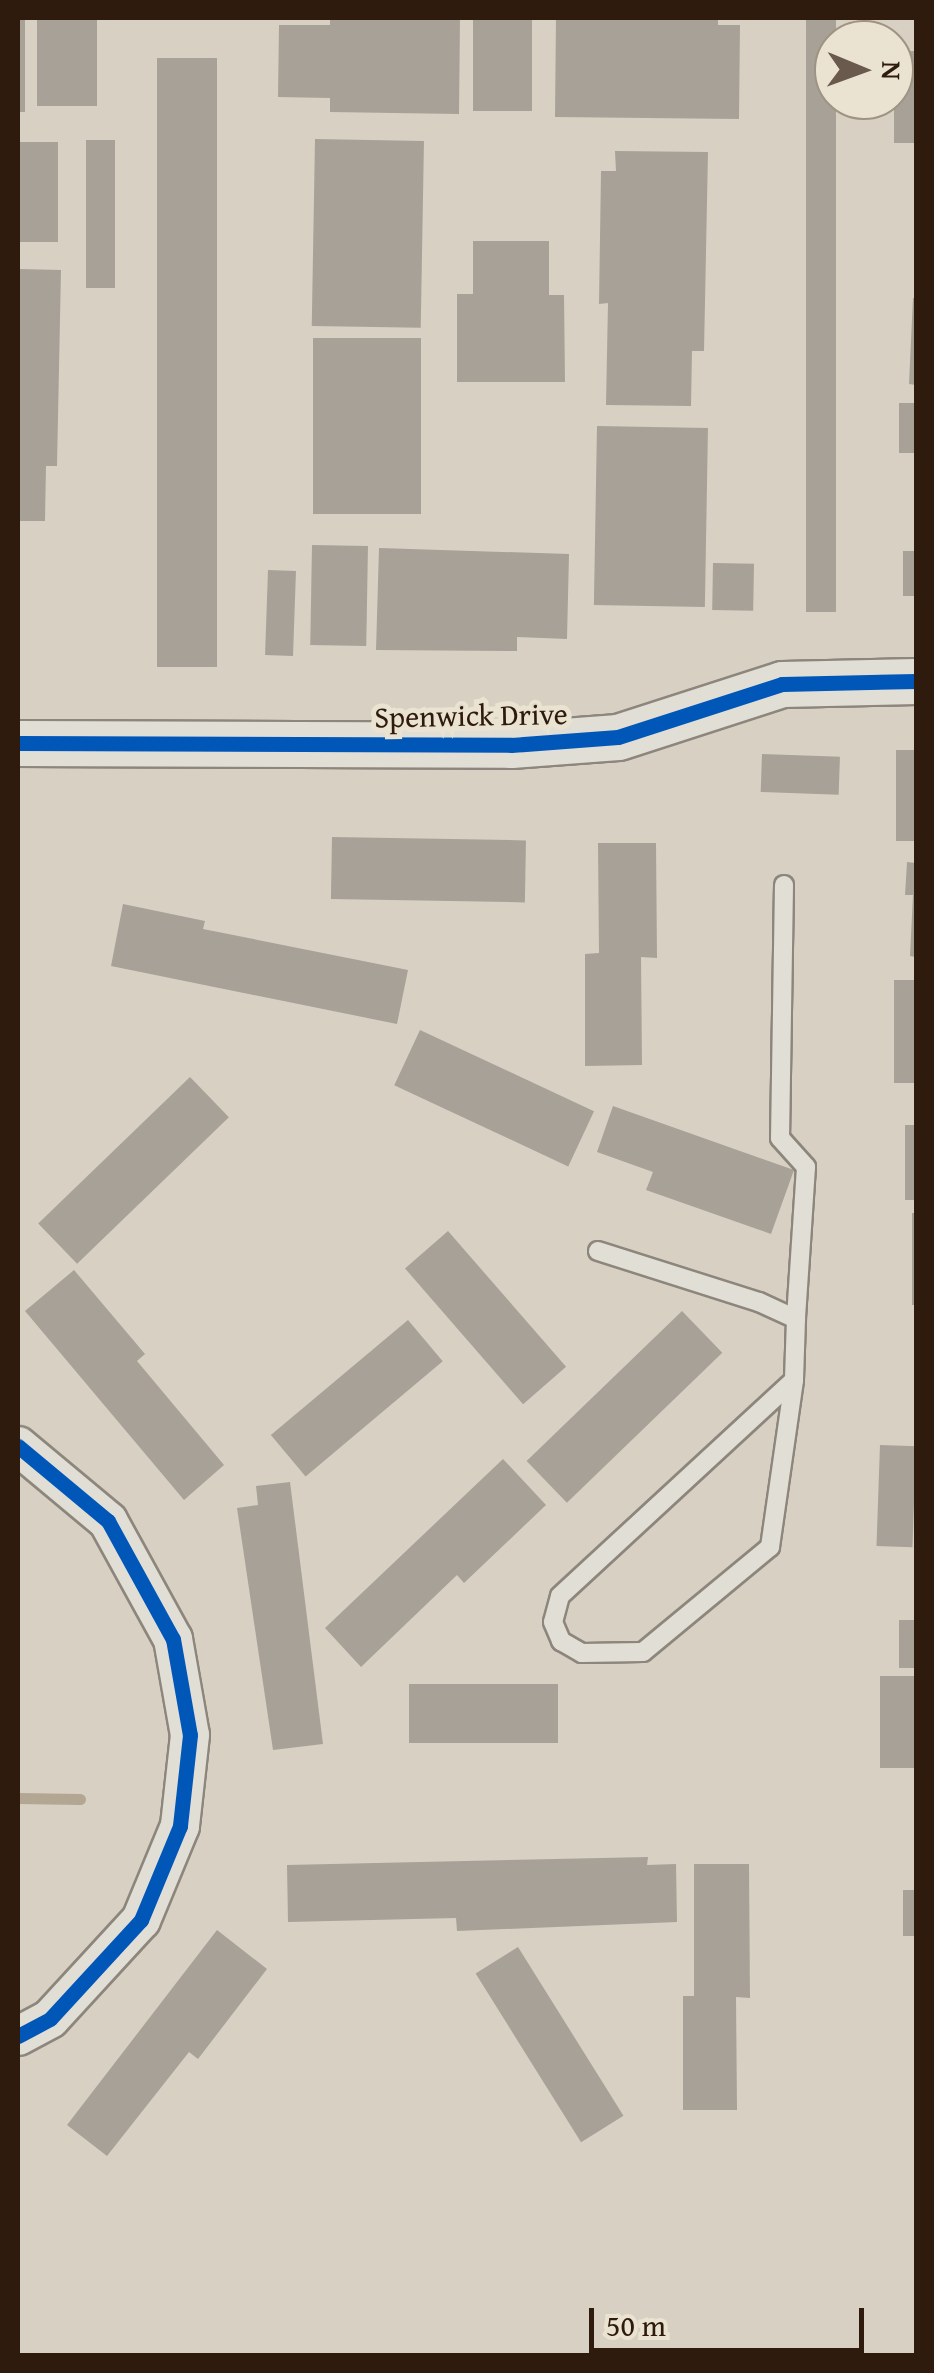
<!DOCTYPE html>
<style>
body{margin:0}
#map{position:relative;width:934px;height:2373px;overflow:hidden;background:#d8d0c2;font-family:"Gentium Book Plus",serif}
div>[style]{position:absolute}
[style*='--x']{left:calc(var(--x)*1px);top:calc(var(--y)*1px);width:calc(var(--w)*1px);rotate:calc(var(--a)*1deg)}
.stream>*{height:11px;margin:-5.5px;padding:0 5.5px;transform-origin:5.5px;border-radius:5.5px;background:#b3a794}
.building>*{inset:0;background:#a7a197;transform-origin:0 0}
.roads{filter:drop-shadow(2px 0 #8d867d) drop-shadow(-2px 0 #8d867d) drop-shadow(0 2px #8d867d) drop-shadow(0 -2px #8d867d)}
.service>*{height:18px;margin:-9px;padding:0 9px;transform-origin:9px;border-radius:9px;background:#e1ded6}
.minor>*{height:38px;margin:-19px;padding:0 19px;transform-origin:19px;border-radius:19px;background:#e1ded6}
.tertiary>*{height:45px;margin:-22.5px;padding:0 22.5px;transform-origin:22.5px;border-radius:22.5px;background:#e1ded6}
.cycleway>*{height:15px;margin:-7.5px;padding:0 7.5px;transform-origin:7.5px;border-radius:7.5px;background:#0057b8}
span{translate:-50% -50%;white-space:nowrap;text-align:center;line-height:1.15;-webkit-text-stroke:10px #ebe3d2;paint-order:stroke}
.street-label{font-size:30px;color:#2e1b0e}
.frame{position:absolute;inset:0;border:20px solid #2e1b0e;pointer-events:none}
.north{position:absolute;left:814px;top:20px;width:100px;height:100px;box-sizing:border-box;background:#ebe3d2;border:2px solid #9f9384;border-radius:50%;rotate:91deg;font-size:28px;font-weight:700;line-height:40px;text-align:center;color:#2e1b0e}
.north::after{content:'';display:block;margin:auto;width:35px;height:45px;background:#6a5a4d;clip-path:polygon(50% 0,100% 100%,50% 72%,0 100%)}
.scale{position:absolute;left:589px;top:2308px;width:275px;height:45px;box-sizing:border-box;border:5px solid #2e1b0e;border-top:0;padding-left:12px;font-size:30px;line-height:35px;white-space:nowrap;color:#2e1b0e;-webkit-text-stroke:8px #ebe3d2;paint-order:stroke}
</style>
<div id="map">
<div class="stream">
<div style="--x:18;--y:1798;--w:62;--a:0.9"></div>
</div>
<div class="building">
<div style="left:18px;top:18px;width:7px;height:94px"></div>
<div style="left:37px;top:18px;width:60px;height:88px"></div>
<div style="clip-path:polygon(330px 18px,460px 18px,459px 114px,330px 112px,330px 98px,278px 97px,279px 25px,330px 25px)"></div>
<div style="left:473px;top:18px;width:59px;height:93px"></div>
<div style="clip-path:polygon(556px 18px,718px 18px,718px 25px,740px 25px,739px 119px,555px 117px)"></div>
<div style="left:806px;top:18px;width:30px;height:594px"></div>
<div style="left:894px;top:51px;width:22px;height:92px"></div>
<div style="left:157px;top:58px;width:60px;height:609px"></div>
<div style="left:315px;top:139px;width:109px;height:187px;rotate:1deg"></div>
<div style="left:86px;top:140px;width:29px;height:148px"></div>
<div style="left:18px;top:142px;width:40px;height:100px"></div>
<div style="clip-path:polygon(615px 151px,708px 152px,704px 351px,692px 351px,691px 406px,606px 405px,608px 303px,599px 304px,601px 171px,616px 171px)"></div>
<div style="clip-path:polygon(473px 241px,549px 241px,549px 295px,564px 295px,565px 382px,457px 382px,457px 294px,473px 294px)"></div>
<div style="clip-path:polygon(18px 269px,61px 270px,57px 466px,46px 466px,45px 521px,18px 521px)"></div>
<div style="clip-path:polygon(913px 298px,916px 298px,916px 385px,909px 384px)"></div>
<div style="left:313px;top:338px;width:108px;height:176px"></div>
<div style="left:916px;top:403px;width:50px;height:17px;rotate:90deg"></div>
<div style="left:597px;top:426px;width:111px;height:179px;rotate:1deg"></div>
<div style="left:312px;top:545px;width:56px;height:100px;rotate:1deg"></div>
<div style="clip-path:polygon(379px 548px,569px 554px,567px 639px,517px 637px,517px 651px,376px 650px)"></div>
<div style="left:903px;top:551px;width:13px;height:45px"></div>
<div style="left:713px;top:563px;width:41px;height:47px;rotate:1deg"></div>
<div style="left:268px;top:570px;width:28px;height:85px;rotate:2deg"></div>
<div style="left:896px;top:750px;width:20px;height:91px"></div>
<div style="left:762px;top:754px;width:78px;height:38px;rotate:2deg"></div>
<div style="left:332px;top:837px;width:194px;height:62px;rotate:1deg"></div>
<div style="clip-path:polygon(598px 843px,656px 843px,657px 958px,641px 957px,642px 1065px,585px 1066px,585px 954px,599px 953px)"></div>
<div style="clip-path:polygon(907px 862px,916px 863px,916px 957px,910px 956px,913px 895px,905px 895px)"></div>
<div style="clip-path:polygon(123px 904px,205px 921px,203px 929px,408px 970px,397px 1024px,111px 966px)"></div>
<div style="left:894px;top:980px;width:22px;height:103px"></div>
<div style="left:420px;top:1030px;width:192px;height:61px;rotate:25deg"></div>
<div style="left:190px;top:1077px;width:56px;height:211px;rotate:46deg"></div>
<div style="clip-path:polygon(613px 1106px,794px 1170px,771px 1234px,646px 1190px,653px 1172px,597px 1152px)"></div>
<div style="left:905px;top:1125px;width:11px;height:75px"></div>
<div style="left:912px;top:1213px;width:4px;height:92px"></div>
<div style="left:448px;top:1231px;width:180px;height:57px;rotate:49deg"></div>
<div style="clip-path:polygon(74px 1270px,145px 1354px,137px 1361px,224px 1465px,184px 1500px,25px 1311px)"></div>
<div style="left:682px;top:1311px;width:58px;height:216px;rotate:46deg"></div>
<div style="left:408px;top:1320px;width:54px;height:179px;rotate:50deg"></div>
<div style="left:880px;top:1445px;width:36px;height:101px;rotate:2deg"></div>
<div style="clip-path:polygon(503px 1459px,546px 1505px,464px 1583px,457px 1575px,361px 1667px,325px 1628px)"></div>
<div style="clip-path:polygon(290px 1482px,323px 1744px,273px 1750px,237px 1508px,258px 1505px,256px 1486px)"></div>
<div style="left:899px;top:1620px;width:17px;height:48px"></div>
<div style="left:880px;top:1676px;width:36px;height:92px"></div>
<div style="left:409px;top:1684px;width:149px;height:59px"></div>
<div style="clip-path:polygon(648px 1857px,647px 1865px,676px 1864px,677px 1922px,457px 1931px,456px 1918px,288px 1922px,287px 1865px)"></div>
<div style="clip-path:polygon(694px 1864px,749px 1864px,750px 1998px,736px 1997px,737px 2110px,683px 2110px,683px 1996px,694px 1996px)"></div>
<div style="left:903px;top:1890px;width:13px;height:46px"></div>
<div style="clip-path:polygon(217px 1930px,267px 1969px,198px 2059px,189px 2052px,107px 2156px,67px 2125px)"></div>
<div style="left:518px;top:1947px;width:199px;height:50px;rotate:58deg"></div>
</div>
<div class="roads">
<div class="service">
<div style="--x:784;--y:885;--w:253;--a:90.9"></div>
<div style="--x:780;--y:1138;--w:39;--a:48"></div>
<div style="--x:806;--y:1167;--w:152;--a:93.8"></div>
<div style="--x:598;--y:1251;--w:169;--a:17.6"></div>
<div style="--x:759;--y:1302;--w:41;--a:24.7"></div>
<div style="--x:796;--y:1319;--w:61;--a:91.9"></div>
<div style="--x:794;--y:1380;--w:318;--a:137.3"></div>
<div style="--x:560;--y:1596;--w:27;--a:105"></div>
<div style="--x:553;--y:1622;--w:21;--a:67"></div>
<div style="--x:561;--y:1641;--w:24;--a:30"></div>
<div style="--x:582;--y:1653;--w:61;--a:-0.9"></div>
<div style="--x:643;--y:1652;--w:165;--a:-39.6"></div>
<div style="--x:770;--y:1547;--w:169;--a:-81.8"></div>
</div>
<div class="minor">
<div style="--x:18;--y:1446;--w:117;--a:39.8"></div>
<div style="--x:108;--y:1521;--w:135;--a:61.2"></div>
<div style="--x:173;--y:1639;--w:97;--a:80"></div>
<div style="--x:190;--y:1735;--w:92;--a:96.3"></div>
<div style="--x:180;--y:1826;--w:102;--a:112.5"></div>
<div style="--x:141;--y:1920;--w:134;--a:132.6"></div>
<div style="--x:50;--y:2019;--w:36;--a:152"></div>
</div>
<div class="tertiary">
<div style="--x:18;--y:743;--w:493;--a:0.2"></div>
<div style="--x:511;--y:745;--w:107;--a:-4.3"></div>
<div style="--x:618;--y:737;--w:172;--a:-17.9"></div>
<div style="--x:782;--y:684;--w:134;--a:-1.3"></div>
</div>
</div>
<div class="cycleway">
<div style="--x:18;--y:743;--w:493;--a:0.2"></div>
<div style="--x:511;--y:745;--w:107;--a:-4.3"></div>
<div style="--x:618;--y:737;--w:172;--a:-17.9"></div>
<div style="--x:782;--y:684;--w:134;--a:-1.3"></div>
<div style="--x:18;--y:1446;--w:117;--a:39.8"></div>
<div style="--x:108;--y:1521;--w:135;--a:61.2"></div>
<div style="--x:173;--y:1639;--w:97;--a:80"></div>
<div style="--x:190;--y:1735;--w:92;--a:96.3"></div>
<div style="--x:180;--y:1826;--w:102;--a:112.5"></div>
<div style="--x:141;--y:1920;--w:134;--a:132.6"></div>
<div style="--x:50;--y:2019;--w:36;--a:152"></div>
</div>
<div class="street-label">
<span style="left:471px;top:715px;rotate:-1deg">Spenwick Drive</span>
</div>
<div class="frame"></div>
<div class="north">N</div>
<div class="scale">50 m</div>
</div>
